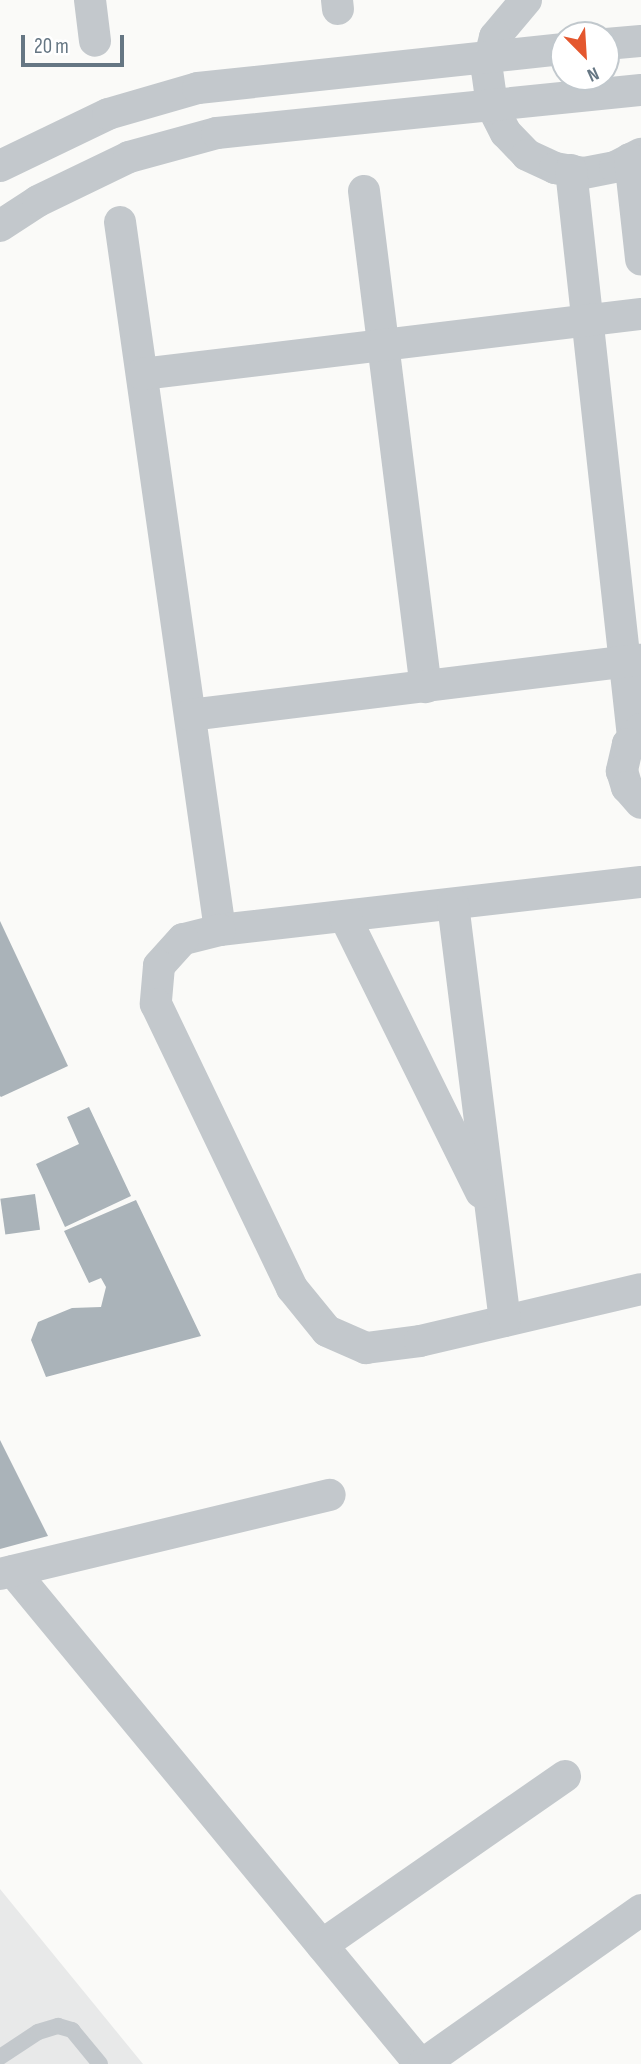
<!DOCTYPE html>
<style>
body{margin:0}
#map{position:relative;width:641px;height:2064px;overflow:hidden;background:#fafaf8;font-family:"Sofia Sans Condensed",sans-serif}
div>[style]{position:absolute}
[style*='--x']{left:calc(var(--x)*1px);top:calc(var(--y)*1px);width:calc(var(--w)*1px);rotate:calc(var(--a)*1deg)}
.built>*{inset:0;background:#e8e9e9}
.building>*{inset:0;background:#aab3b9;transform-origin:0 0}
.lane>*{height:16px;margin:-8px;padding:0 8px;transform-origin:8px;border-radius:8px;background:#c3c8cc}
.street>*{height:32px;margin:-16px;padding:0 16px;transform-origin:16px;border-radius:16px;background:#c3c8cc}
span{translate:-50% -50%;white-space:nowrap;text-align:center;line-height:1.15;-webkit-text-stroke:7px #fff;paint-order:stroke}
.north{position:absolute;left:550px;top:21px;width:70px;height:70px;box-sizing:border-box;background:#fff;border:2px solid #c1c8cd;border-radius:50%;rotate:156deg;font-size:19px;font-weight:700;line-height:28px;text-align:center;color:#657683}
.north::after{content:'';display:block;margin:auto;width:24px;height:32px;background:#e4572e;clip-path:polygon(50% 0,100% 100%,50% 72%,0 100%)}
.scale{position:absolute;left:21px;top:35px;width:103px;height:32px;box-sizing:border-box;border:4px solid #657683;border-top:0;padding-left:9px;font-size:21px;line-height:24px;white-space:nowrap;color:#657683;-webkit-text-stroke:5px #fff;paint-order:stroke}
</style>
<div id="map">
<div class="built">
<div style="clip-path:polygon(0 1889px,143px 2064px,0 2064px)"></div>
</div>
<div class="building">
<div style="clip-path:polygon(0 921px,68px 1066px,1px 1097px,0 1096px)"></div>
<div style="clip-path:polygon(89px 1107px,131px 1196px,65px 1227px,36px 1164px,79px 1144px,67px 1117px)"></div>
<div style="left:35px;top:1194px;width:36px;height:35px;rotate:82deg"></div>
<div style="clip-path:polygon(136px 1200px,201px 1336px,46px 1377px,31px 1340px,38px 1322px,72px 1308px,101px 1307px,106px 1287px,101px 1278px,89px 1283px,64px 1231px)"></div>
<div style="clip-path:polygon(0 1440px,48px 1536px,0 1549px)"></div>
</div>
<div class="lane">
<div style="--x:0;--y:2057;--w:45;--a:-33.3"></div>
<div style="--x:38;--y:2032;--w:21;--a:-17"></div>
<div style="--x:58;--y:2026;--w:15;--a:16"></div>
<div style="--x:72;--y:2030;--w:44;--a:50.5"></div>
</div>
<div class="street">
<div style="--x:90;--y:0;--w:41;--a:83"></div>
<div style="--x:337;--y:0;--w:9;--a:84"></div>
<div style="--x:526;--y:0;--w:48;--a:130"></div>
<div style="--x:495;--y:37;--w:34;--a:104"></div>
<div style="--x:487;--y:70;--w:36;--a:82"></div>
<div style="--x:492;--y:106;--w:30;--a:63"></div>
<div style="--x:506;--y:133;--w:30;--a:46"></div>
<div style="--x:527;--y:155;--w:31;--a:25"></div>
<div style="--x:555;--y:168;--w:29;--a:10"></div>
<div style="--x:584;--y:173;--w:32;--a:-11"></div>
<div style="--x:615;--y:167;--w:29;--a:-27"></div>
<div style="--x:606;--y:44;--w:35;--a:-5"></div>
<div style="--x:630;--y:159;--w:101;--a:83.7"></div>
<div style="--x:0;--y:166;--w:120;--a:-25.7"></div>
<div style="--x:108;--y:114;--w:94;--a:-16.1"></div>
<div style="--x:198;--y:88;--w:368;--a:-6.1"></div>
<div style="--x:571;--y:170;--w:570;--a:83.76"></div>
<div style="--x:364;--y:191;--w:500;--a:82.9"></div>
<div style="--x:120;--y:222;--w:715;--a:81.96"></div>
<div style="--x:0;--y:226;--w:45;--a:-33.3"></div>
<div style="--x:38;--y:201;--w:101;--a:-25.8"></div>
<div style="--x:129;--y:157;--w:91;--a:-15.3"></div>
<div style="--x:217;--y:133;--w:426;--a:-5.8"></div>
<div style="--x:142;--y:374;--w:503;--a:-6.86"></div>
<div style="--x:190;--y:715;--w:454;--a:-7"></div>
<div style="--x:641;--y:729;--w:20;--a:131"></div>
<div style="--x:628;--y:744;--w:28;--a:103"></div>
<div style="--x:622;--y:771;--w:17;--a:73"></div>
<div style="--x:627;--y:787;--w:21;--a:49"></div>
<div style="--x:641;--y:882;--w:424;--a:173.5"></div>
<div style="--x:220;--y:930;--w:38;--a:166"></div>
<div style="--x:183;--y:939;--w:36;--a:132"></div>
<div style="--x:159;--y:966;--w:38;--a:95"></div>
<div style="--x:156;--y:1004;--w:315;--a:64.4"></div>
<div style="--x:292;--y:1288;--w:55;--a:50.9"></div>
<div style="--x:327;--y:1331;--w:43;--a:23.6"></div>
<div style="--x:366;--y:1348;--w:54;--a:-7.4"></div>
<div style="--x:420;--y:1341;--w:227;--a:-13.2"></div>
<div style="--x:453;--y:904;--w:420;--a:82.9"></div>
<div style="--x:345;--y:917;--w:307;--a:63.7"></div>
<div style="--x:13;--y:1571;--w:639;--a:50.46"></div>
<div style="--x:0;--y:1574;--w:339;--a:-13.5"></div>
<div style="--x:322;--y:1945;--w:296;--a:-34.8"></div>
<div style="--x:423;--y:2064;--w:267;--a:-35.2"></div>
</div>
<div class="north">N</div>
<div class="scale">20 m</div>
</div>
